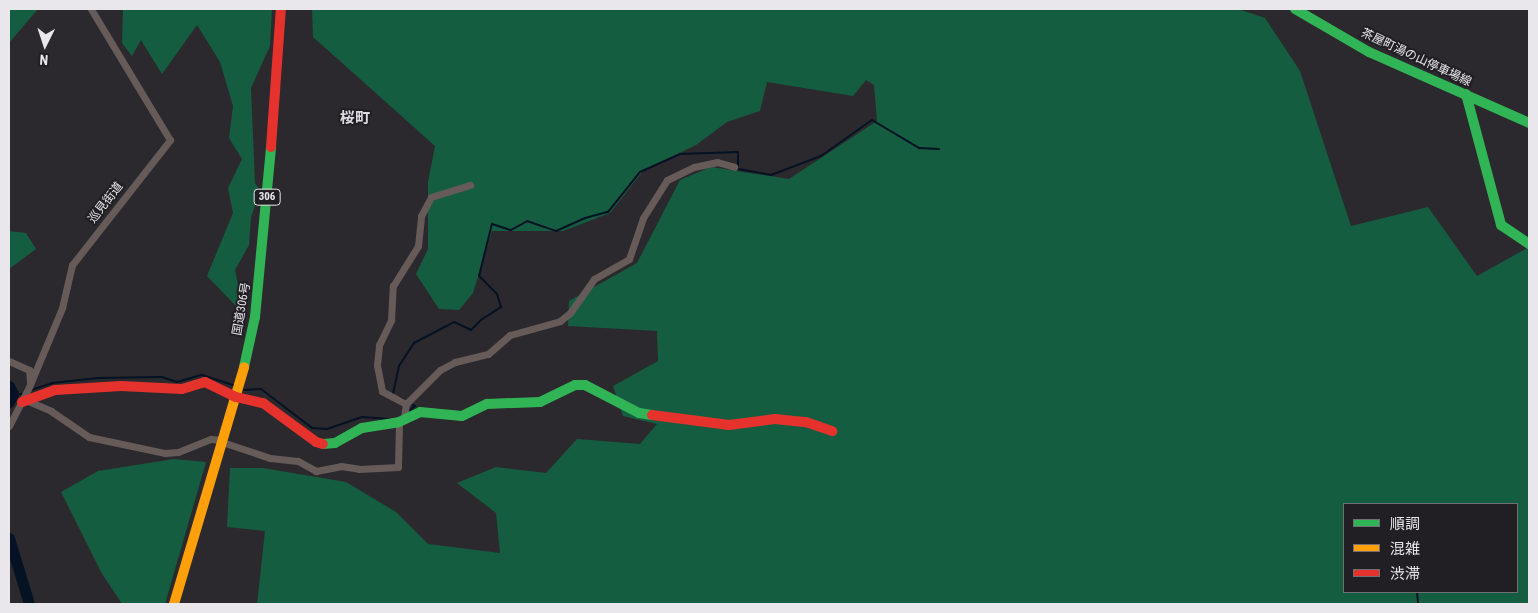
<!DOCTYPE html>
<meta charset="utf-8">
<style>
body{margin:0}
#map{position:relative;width:1538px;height:613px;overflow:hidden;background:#2b292d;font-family:"Roboto Condensed","Noto Sans JP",sans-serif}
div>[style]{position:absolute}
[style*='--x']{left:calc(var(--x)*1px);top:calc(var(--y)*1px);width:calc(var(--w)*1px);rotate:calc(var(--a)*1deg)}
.forest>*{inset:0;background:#155d41}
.stream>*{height:2px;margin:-1px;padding:0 1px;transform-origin:1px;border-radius:1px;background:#051224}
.river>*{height:11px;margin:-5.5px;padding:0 5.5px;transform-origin:5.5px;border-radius:5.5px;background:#051224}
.street>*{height:7px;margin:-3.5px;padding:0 3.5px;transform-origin:3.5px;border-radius:3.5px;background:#665b58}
.fast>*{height:10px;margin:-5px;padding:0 5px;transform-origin:5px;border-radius:5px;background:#30b455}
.slow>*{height:10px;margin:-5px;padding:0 5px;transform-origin:5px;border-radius:5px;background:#ff9f0a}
.jam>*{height:10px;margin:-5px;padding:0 5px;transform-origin:5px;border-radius:5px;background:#e5322d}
span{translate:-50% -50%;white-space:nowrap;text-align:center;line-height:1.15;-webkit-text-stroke:4px #211f24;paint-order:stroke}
.shield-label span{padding:1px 4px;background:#211f24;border:1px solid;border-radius:4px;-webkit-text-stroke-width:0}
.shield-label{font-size:11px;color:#e9e7eb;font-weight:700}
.street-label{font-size:12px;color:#e9e7eb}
.quarter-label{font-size:15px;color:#dfdbe3;font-weight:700}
.frame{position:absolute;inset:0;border:10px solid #e9e7eb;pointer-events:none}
.legend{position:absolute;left:1343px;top:503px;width:175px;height:90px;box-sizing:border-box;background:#211f24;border:1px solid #716f74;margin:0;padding:6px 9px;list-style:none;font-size:15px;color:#e9e7eb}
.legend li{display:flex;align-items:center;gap:10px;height:25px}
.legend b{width:25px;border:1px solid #716f74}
.north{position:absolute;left:20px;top:20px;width:50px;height:50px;-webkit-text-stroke:4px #211f24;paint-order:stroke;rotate:184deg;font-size:14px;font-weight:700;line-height:20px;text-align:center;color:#e9e7eb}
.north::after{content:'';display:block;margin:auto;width:18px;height:22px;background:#e9e7eb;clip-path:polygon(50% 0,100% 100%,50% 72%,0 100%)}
</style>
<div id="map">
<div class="forest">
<div style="clip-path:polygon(9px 9px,38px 9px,9px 43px)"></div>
<div style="clip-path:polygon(123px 9px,272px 9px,270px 46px,251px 88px,255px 183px,260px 191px,251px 217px,249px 245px,235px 270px,241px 300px,236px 306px,207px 276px,233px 213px,228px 188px,242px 159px,229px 138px,233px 106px,220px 62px,197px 25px,162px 74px,141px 40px,132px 56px,122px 43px)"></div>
<div style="clip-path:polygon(evenodd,312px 9px,1238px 9px,1265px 18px,1300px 71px,1351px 226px,1428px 207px,1477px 276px,1529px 247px,1529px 604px,257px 604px,265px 531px,227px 527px,230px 468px,263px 468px,346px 482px,396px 512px,428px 544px,500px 553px,496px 513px,457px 483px,496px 467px,546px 473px,577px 439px,640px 444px,657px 424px,623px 416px,613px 386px,658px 361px,657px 331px,568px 326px,569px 301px,637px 263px,680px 180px,711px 167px,789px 179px,877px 121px,874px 85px,866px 80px,853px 96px,767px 82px,760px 111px,727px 122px,696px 145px,643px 171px,610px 213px,563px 231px,492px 231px,473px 293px,459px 310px,439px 309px,416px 274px,428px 249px,428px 182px,435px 146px,313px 37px,312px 9px,1344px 504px,1517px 504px,1517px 592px,1344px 592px,1344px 504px)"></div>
<div style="clip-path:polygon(9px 231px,26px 233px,36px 249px,9px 269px)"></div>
<div style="clip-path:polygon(174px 459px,206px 462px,165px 604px,122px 604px,101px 572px,61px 492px,98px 471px)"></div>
</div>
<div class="stream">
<div style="--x:31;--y:390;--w:22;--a:-18"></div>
<div style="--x:52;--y:383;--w:46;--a:-6.2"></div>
<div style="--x:98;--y:378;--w:64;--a:-0.9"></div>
<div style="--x:162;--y:377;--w:16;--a:18"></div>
<div style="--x:177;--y:382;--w:26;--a:-16"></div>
<div style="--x:202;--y:375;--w:35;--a:18"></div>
<div style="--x:244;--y:390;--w:17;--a:-3"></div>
<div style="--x:261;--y:389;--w:64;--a:37.4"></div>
<div style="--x:312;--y:428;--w:15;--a:4"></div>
<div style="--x:327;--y:429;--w:37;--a:-19"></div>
<div style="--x:362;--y:417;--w:28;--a:4"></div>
<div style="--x:13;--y:394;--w:9;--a:0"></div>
<div style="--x:393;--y:394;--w:29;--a:-78"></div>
<div style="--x:399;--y:366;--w:27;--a:-57"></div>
<div style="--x:414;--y:343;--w:45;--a:-27.7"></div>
<div style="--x:454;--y:322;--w:19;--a:25"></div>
<div style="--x:471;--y:330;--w:14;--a:-45"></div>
<div style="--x:481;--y:320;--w:24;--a:-33"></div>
<div style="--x:501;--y:307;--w:14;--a:-107"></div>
<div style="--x:497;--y:294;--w:25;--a:-135"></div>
<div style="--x:479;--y:276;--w:54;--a:-76"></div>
<div style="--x:492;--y:224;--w:20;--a:18"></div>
<div style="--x:511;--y:230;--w:18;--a:-29"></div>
<div style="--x:527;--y:221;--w:31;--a:19"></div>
<div style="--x:556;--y:231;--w:32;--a:-24"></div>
<div style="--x:585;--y:218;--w:24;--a:-15"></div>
<div style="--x:608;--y:212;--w:51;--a:-51.3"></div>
<div style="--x:640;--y:172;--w:44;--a:-24.2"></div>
<div style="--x:680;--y:154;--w:58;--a:-2"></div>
<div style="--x:738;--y:152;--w:17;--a:90"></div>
<div style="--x:738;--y:169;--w:34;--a:10"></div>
<div style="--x:771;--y:175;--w:53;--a:-20.8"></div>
<div style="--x:821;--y:156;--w:62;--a:-35.2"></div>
<div style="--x:872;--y:120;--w:55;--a:30.8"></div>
<div style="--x:919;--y:148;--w:20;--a:3"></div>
<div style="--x:401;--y:398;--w:16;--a:30"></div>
<div style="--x:415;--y:406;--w:11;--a:142"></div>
<div style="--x:1417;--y:592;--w:12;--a:85"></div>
</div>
<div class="river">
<div style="--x:9;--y:386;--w:9;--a:63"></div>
<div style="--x:13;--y:394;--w:9;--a:117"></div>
<div style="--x:9;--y:538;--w:69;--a:73.1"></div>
</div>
<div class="street">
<div style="--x:9;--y:361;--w:22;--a:24"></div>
<div style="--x:29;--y:370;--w:12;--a:85"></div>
<div style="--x:28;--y:401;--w:25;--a:23"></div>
<div style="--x:51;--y:411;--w:46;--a:34.4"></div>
<div style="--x:89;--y:437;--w:78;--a:11.9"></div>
<div style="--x:165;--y:453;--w:13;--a:-4"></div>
<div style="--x:178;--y:452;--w:35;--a:-22"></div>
<div style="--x:211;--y:439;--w:12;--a:5"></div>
<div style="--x:406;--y:404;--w:27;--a:-152"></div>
<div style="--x:382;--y:391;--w:26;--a:-101"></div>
<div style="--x:377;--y:365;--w:20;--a:-84"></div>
<div style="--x:379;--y:345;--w:28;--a:-64"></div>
<div style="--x:391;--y:320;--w:34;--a:-87"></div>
<div style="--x:393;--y:286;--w:47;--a:-58"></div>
<div style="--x:418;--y:246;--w:30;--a:-84"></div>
<div style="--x:421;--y:216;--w:21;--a:-62"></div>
<div style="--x:431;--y:197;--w:41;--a:-17.1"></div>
<div style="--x:404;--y:417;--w:13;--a:-81"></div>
<div style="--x:406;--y:404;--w:48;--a:-45"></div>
<div style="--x:440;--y:370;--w:17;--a:-28"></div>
<div style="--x:455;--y:362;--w:34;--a:-14"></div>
<div style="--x:488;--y:354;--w:29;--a:-41"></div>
<div style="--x:510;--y:335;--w:52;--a:-15.6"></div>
<div style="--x:560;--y:321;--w:13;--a:-39"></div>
<div style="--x:570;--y:313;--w:42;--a:-54.8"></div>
<div style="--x:594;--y:279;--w:40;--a:-29.7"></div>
<div style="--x:629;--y:259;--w:43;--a:-71.1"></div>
<div style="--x:643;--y:218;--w:45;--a:-57.7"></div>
<div style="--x:667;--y:180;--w:30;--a:-26"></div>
<div style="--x:694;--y:167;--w:24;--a:-12"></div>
<div style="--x:717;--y:162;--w:18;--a:16"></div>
<div style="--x:9;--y:426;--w:44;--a:-62.9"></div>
<div style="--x:29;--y:387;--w:86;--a:-67.3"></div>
<div style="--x:62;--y:308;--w:44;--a:-76.9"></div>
<div style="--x:72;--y:265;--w:159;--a:-51.9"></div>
<div style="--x:170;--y:140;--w:153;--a:-121.1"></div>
<div style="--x:222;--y:442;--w:51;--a:18.4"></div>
<div style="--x:270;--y:458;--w:28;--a:6"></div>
<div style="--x:298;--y:461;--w:21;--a:29"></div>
<div style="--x:316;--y:471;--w:25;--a:-11"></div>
<div style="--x:341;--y:466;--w:18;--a:9"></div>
<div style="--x:359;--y:469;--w:39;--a:-3"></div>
<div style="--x:398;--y:467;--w:45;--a:-88.7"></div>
</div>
<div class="fast">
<div style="--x:1295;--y:9;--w:86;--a:30.2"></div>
<div style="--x:1369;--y:52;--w:175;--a:23.9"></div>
<div style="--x:1466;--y:94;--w:136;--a:75"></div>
<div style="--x:1501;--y:225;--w:34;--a:34"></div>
<div style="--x:244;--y:367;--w:51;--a:-77.6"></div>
<div style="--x:255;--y:317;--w:171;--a:-84.6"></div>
<div style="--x:323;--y:444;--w:12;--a:-5"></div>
<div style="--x:335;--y:443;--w:31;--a:-29"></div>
<div style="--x:362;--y:428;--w:37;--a:-9"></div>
<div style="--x:399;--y:422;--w:23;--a:-25"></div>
<div style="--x:420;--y:412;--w:42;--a:5.4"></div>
<div style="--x:462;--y:416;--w:28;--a:-26"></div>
<div style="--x:487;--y:404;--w:53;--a:-2.2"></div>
<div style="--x:540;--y:402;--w:39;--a:-26"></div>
<div style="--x:575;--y:385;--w:10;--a:0"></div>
<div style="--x:585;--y:385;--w:61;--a:27.4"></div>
<div style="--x:639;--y:413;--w:13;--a:9"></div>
</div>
<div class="slow">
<div style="--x:174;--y:604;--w:247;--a:-73.5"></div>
</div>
<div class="jam">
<div style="--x:271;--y:147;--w:138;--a:-85.9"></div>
<div style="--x:22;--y:402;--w:35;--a:-20"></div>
<div style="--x:55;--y:390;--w:66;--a:-3.5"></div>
<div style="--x:121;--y:386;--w:61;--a:2.8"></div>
<div style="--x:182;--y:389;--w:24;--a:-17"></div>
<div style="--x:205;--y:382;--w:34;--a:26"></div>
<div style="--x:236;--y:397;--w:28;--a:13"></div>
<div style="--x:263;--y:403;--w:66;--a:36.3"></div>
<div style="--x:316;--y:442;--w:7;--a:16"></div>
<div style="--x:652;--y:415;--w:78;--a:7.4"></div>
<div style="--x:729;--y:425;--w:46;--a:-7.4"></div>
<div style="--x:775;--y:419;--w:31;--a:6"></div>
<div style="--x:806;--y:422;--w:28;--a:19"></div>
</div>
<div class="shield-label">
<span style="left:267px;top:197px">306</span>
</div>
<div class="street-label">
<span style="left:1416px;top:58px;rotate:25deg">茶屋町湯の山停車場線</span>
<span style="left:106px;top:203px;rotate:-52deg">巡見街道</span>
<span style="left:242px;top:309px;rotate:-80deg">国道306号</span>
</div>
<div class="quarter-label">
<span style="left:355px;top:119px">桜町</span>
</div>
<div class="frame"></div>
<ul class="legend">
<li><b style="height:6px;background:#30b455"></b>順調</li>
<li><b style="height:6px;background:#ff9f0a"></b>混雑</li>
<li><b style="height:6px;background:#e5322d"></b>渋滞</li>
</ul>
<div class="north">N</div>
</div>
